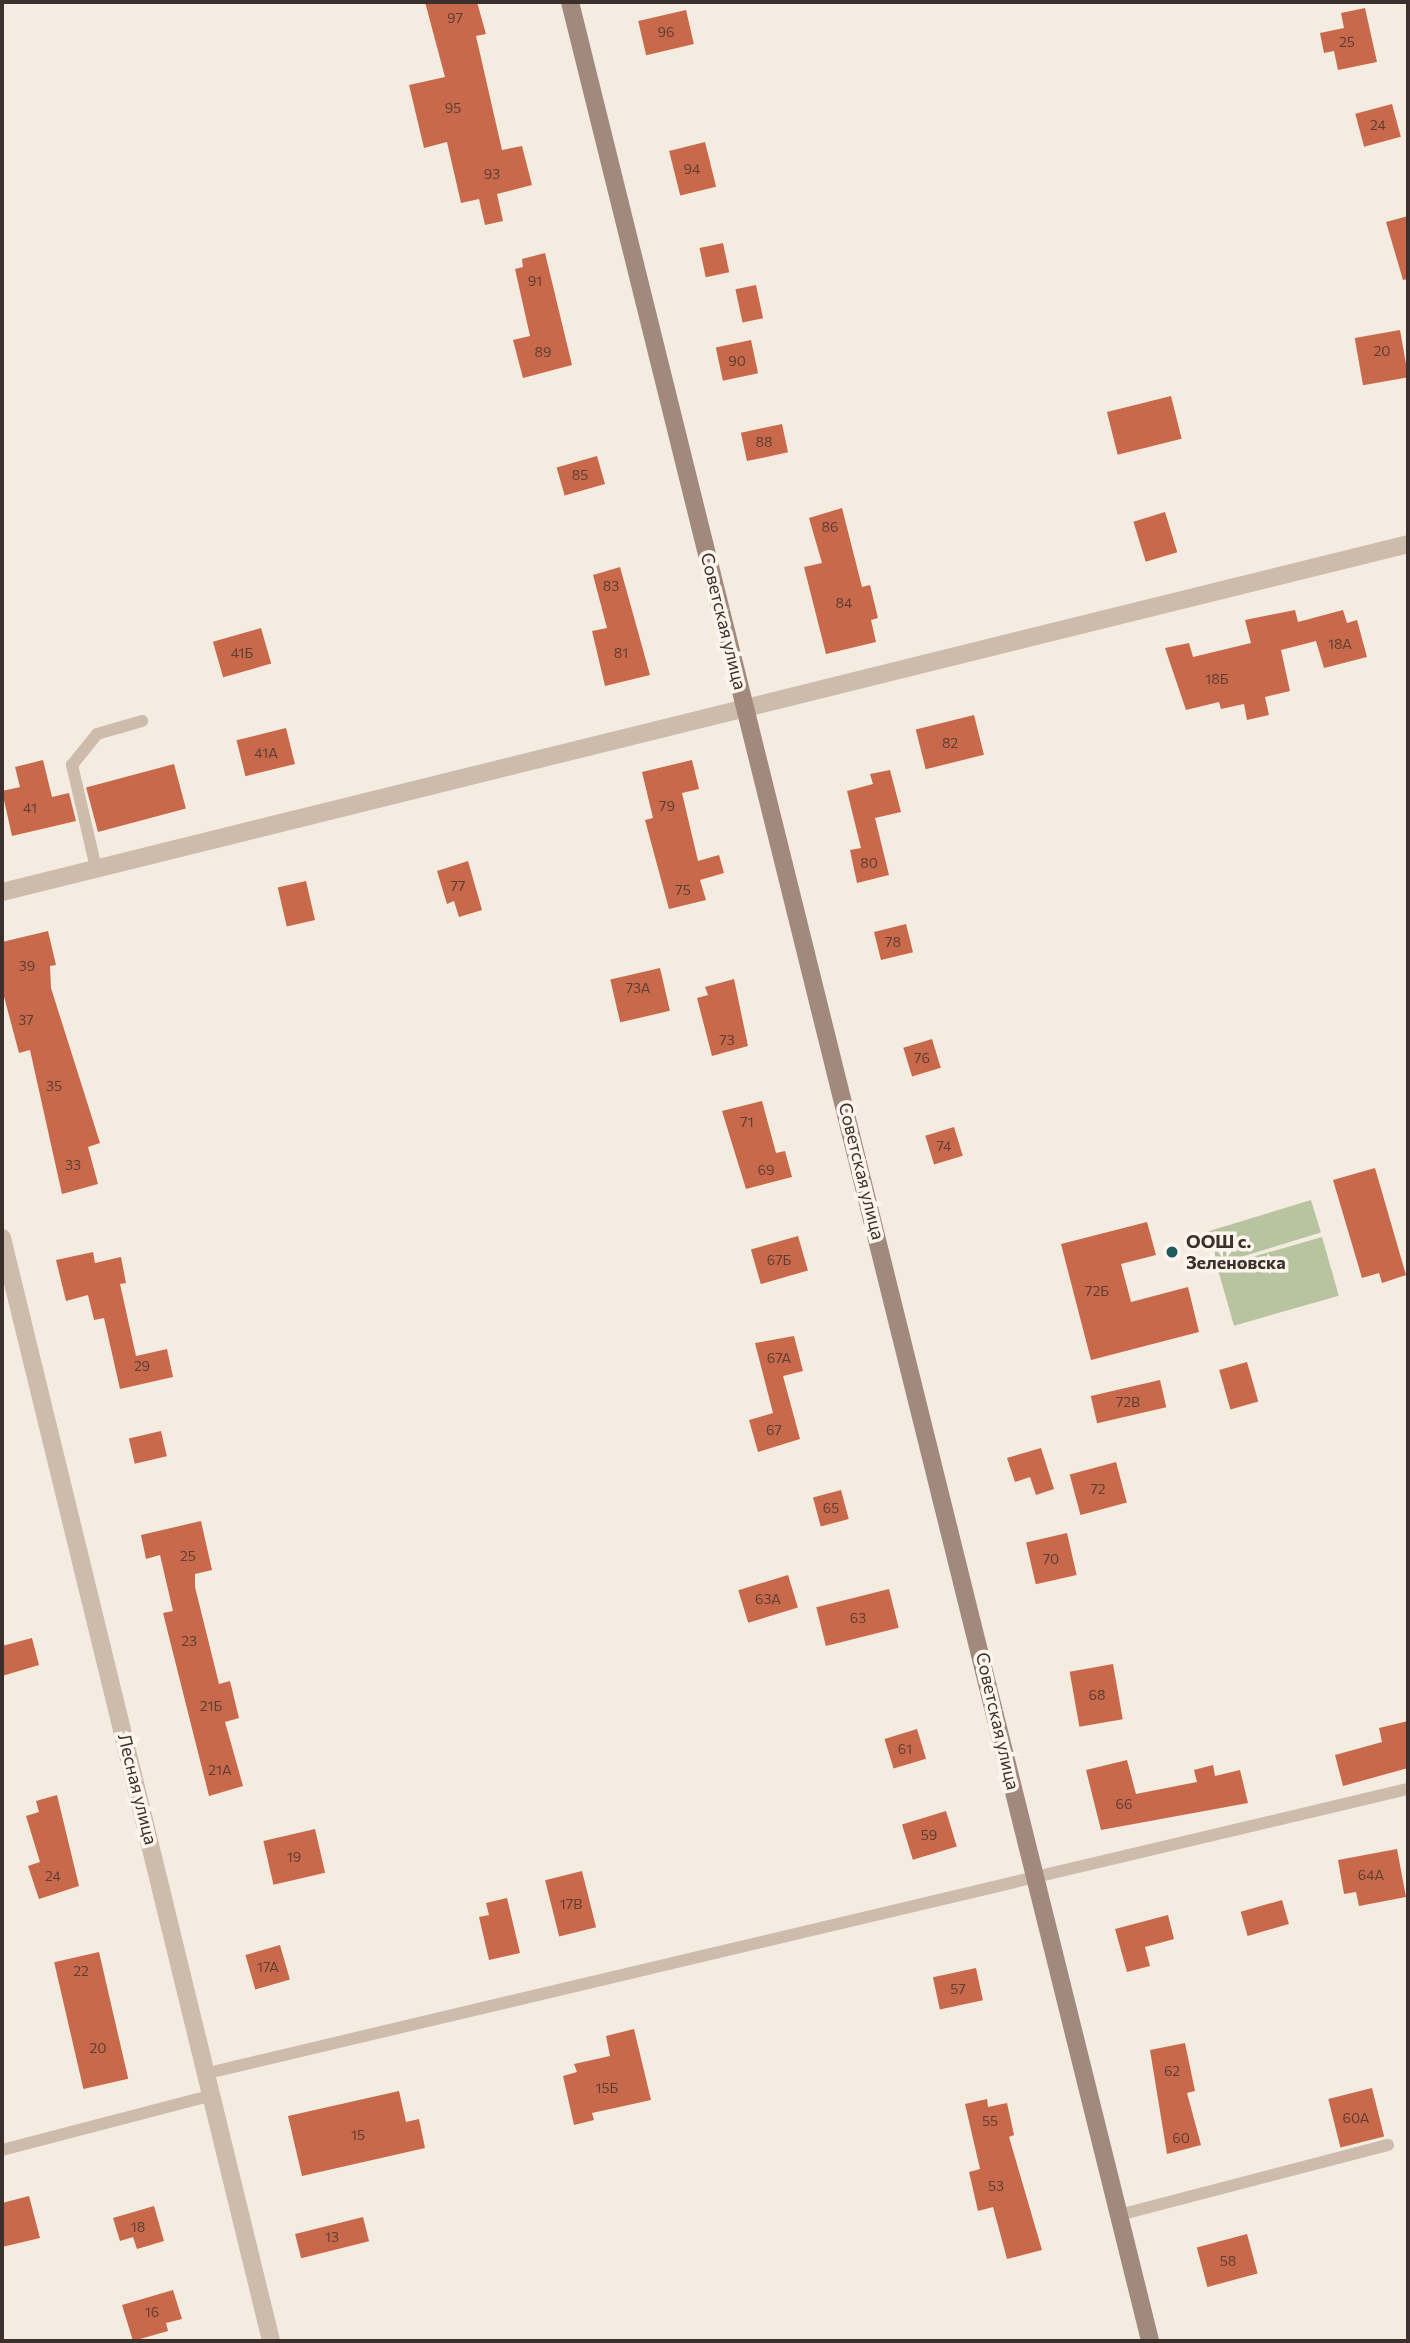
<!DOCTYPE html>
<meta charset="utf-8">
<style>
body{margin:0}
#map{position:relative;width:1410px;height:2343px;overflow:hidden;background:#f4ebe1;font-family:Commissioner,sans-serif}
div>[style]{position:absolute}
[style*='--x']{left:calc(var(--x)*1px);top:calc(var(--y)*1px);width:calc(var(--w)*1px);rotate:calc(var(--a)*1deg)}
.green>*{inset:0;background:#b8c4a0;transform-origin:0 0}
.building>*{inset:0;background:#c8694b;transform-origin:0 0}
.lane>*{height:12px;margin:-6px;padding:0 6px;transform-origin:6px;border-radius:6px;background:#cdbbac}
.street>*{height:18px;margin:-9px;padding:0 9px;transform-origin:9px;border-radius:9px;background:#cdbbac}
.secondary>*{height:18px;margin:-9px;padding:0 9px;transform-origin:9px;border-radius:9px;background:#a18a7d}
.dots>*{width:19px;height:19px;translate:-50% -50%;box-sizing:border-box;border:4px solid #fbf5ee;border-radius:50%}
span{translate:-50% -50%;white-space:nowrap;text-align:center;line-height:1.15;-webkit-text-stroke:7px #fbf5ee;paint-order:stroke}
.number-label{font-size:14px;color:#5e3e33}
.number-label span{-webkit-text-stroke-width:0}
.street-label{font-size:18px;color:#3b302b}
.poi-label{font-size:18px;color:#3b302b;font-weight:700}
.left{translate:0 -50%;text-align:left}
.frame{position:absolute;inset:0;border:4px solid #3b302b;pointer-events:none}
</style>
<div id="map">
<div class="green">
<div style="left:1311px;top:1200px;width:34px;height:108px;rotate:73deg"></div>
<div style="left:1322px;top:1237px;width:61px;height:109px;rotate:74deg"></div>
</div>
<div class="building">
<div style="clip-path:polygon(425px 2px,477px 2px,486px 34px,476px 36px,502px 150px,522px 146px,532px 185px,497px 194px,503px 221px,485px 225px,479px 199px,461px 203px,447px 142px,424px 148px,409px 85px,445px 77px)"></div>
<div style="clip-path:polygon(1365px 8px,1377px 62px,1338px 70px,1334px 51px,1324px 53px,1320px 33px,1344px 28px,1341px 13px)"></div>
<div style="left:686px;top:10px;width:35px;height:49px;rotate:77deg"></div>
<div style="left:1392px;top:104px;width:34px;height:38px;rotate:75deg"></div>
<div style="left:705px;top:142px;width:46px;height:37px;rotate:76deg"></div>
<div style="clip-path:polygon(1408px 216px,1408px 279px,1403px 280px,1386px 222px)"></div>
<div style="left:723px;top:243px;width:30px;height:24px;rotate:78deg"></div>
<div style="clip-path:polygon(545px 253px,572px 365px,523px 378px,513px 340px,530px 336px,515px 269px,523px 267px,522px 259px)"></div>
<div style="left:756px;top:285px;width:34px;height:21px;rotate:78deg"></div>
<div style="left:1400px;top:330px;width:48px;height:46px;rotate:80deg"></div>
<div style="left:751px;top:340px;width:34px;height:36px;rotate:78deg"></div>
<div style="left:1171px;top:396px;width:44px;height:66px;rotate:76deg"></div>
<div style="left:782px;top:424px;width:29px;height:42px;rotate:78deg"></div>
<div style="left:597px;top:456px;width:29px;height:42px;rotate:74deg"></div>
<div style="clip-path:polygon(842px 508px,862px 587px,870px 585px,878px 618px,871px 620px,876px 642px,826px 654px,804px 567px,822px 563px,809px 518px)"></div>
<div style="left:1165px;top:512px;width:42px;height:33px;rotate:73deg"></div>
<div style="clip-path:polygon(620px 567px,650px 675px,605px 686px,592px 631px,607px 628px,593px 575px)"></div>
<div style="clip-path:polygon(1295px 610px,1298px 622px,1343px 610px,1347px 623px,1357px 620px,1367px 657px,1324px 668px,1316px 641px,1281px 650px,1290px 691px,1265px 697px,1269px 715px,1247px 720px,1244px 704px,1221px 709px,1219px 702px,1186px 710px,1165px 648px,1189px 643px,1193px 657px,1251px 643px,1245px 620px)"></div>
<div style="left:261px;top:628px;width:37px;height:50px;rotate:74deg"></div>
<div style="left:974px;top:715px;width:41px;height:60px;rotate:76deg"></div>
<div style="left:286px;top:728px;width:37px;height:51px;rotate:76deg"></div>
<div style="clip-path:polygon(43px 760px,52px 797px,69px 793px,76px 821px,12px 836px,2px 791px,20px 787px,15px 767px)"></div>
<div style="clip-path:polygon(692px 760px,699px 789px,682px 793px,698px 861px,719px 855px,724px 873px,700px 880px,706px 900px,669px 909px,645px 820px,653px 818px,642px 772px)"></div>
<div style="left:174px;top:764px;width:46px;height:91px;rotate:75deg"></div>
<div style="clip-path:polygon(890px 770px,901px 812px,875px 818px,889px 875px,857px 883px,850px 850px,861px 848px,847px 791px,873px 784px,870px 774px)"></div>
<div style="clip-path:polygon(468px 861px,482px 910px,459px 917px,454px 901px,447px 904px,437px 871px)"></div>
<div style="left:306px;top:881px;width:40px;height:29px;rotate:77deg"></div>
<div style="left:906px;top:924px;width:29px;height:33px;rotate:76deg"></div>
<div style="clip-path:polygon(48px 931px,56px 965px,50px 966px,51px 988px,100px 1143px,88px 1147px,98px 1184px,62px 1194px,30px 1050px,19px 1053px,2px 989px,2px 942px)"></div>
<div style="left:660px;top:968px;width:44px;height:51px;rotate:77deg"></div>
<div style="clip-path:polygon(734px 979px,748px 1046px,712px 1056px,697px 998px,708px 995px,705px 987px)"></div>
<div style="left:932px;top:1039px;width:30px;height:30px;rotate:73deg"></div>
<div style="clip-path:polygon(762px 1101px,776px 1153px,785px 1151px,792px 1177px,746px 1189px,722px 1111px)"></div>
<div style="left:954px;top:1127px;width:30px;height:30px;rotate:73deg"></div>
<div style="clip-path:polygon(1375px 1168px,1406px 1275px,1382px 1283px,1379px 1273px,1362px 1278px,1333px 1180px)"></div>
<div style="clip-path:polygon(1147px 1222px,1156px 1255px,1121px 1264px,1131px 1302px,1188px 1287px,1199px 1332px,1091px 1360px,1061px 1244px)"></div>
<div style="left:798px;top:1236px;width:36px;height:49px;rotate:74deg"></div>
<div style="clip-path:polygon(93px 1252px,95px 1263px,121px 1257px,126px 1283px,120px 1284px,136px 1356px,167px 1349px,173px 1377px,120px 1389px,104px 1318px,94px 1320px,88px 1295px,66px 1301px,56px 1260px)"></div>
<div style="clip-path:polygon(794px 1336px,803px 1371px,783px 1376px,800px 1439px,758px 1452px,749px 1420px,773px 1413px,755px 1343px)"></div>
<div style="left:1247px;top:1362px;width:41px;height:29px;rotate:74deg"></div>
<div style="left:1160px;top:1380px;width:28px;height:71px;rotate:77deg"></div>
<div style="left:161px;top:1431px;width:26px;height:33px;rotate:77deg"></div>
<div style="clip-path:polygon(1041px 1448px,1054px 1489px,1036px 1495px,1030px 1477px,1015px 1482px,1007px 1458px)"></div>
<div style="left:1116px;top:1462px;width:42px;height:48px;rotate:75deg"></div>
<div style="left:841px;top:1490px;width:30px;height:29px;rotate:75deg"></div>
<div style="clip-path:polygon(201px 1521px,212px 1570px,195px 1574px,195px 1587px,219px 1684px,230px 1681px,239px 1718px,225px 1722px,243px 1786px,209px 1796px,163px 1613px,173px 1611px,160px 1555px,146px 1559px,141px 1535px)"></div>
<div style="left:1067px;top:1533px;width:43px;height:42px;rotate:77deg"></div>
<div style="left:788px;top:1575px;width:34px;height:52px;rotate:73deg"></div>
<div style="left:889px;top:1589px;width:40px;height:75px;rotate:76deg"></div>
<div style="clip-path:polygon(32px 1638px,39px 1665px,2px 1676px,2px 1646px)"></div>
<div style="left:1113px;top:1664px;width:56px;height:44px;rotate:80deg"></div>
<div style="clip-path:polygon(1408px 1721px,1408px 1768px,1343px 1786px,1335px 1755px,1382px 1742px,1379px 1728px)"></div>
<div style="left:917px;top:1729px;width:31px;height:34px;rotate:73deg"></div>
<div style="clip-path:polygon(1127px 1760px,1136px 1794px,1197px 1782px,1194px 1770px,1213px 1765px,1215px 1776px,1240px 1770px,1248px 1803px,1101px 1830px,1086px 1770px)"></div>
<div style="clip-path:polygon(57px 1795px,79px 1886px,39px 1899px,28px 1866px,40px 1862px,26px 1816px,39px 1812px,36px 1801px)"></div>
<div style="left:946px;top:1811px;width:37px;height:46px;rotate:73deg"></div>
<div style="left:315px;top:1829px;width:45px;height:53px;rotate:77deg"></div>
<div style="clip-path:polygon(1397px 1849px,1406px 1897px,1359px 1906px,1356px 1892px,1344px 1894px,1338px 1860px)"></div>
<div style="left:582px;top:1871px;width:58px;height:38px;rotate:76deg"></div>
<div style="clip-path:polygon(507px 1898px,520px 1953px,489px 1960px,479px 1917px,489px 1915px,486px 1903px)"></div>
<div style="left:1282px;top:1900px;width:25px;height:43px;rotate:74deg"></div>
<div style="clip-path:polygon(1168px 1915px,1174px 1939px,1145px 1947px,1150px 1966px,1127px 1972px,1115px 1929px)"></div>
<div style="left:280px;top:1945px;width:36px;height:36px;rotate:74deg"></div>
<div style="left:99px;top:1952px;width:130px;height:46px;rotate:77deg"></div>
<div style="left:976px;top:1968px;width:33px;height:44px;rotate:78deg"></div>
<div style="clip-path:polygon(634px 2029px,651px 2100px,592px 2113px,594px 2120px,574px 2125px,563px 2076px,577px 2072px,574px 2064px,610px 2056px,606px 2036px)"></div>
<div style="clip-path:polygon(1185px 2043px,1195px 2091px,1187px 2093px,1201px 2145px,1167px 2154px,1150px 2050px)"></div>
<div style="left:1372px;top:2088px;width:50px;height:45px;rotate:76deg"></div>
<div style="clip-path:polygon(399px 2091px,406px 2122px,419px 2119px,425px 2148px,302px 2176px,288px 2116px)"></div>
<div style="clip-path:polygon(987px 2099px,988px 2107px,1007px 2103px,1014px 2135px,1009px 2137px,1042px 2250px,1007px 2259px,993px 2207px,978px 2211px,969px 2172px,980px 2169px,965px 2104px)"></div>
<div style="clip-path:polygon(29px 2196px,40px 2238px,2px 2247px,2px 2203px)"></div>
<div style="clip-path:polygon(154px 2206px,164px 2241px,137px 2249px,133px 2237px,120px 2241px,113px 2218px)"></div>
<div style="left:363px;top:2217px;width:25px;height:70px;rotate:76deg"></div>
<div style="left:1247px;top:2234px;width:41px;height:52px;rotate:75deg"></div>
<div style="clip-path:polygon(173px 2290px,182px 2319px,166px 2323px,168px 2331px,133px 2341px,122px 2305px)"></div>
</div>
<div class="lane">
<div style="--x:96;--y:868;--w:106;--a:-103.1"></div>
<div style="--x:72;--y:765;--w:40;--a:-51"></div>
<div style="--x:97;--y:734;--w:47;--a:-16.1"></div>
<div style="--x:208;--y:2073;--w:1233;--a:-13.32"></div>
<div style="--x:2;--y:2150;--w:218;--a:-14.6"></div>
<div style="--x:1119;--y:2215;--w:278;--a:-14.6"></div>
</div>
<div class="street">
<div style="--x:2;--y:892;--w:1448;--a:-13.9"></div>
<div style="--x:2;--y:1238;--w:1135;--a:76.29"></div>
</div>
<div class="secondary">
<div style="--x:570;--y:2;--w:2410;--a:76.07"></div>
</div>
<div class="dots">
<div style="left:1172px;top:1252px;background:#1f5a5e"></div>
</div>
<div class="number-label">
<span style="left:455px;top:18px">97</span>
<span style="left:666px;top:32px">96</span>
<span style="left:1347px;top:42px">25</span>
<span style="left:453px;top:108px">95</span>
<span style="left:1378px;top:125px">24</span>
<span style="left:692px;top:169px">94</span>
<span style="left:492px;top:174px">93</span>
<span style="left:535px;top:281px">91</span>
<span style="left:1382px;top:351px">20</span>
<span style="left:543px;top:352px">89</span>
<span style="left:737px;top:361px">90</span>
<span style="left:764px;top:442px">88</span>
<span style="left:580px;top:475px">85</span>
<span style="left:830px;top:527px">86</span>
<span style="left:611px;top:586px">83</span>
<span style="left:844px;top:603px">84</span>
<span style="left:1340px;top:644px">18А</span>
<span style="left:242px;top:653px">41Б</span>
<span style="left:621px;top:653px">81</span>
<span style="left:1217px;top:679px">18Б</span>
<span style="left:950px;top:743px">82</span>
<span style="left:266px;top:753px">41А</span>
<span style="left:667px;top:806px">79</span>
<span style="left:30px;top:808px">41</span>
<span style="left:869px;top:863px">80</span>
<span style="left:458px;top:886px">77</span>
<span style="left:683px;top:890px">75</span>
<span style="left:893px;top:942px">78</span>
<span style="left:27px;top:966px">39</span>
<span style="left:638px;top:988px">73А</span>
<span style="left:26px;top:1020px">37</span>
<span style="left:727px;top:1040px">73</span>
<span style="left:922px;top:1058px">76</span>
<span style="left:54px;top:1086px">35</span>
<span style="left:747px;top:1122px">71</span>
<span style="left:944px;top:1146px">74</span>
<span style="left:73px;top:1165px">33</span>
<span style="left:766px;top:1170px">69</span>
<span style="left:779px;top:1260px">67Б</span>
<span style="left:1097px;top:1291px">72Б</span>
<span style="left:779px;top:1358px">67А</span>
<span style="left:142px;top:1366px">29</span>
<span style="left:1128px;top:1402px">72В</span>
<span style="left:774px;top:1430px">67</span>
<span style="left:1098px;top:1489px">72</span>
<span style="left:831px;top:1508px">65</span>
<span style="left:188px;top:1556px">25</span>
<span style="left:1051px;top:1559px">70</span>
<span style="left:768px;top:1599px">63А</span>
<span style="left:858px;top:1618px">63</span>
<span style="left:189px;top:1641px">23</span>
<span style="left:1097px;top:1695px">68</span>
<span style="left:211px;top:1706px">21Б</span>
<span style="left:905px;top:1749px">61</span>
<span style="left:220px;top:1770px">21А</span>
<span style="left:1124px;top:1804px">66</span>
<span style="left:929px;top:1835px">59</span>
<span style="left:294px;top:1857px">19</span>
<span style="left:1371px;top:1875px">64А</span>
<span style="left:53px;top:1876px">24</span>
<span style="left:571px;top:1904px">17В</span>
<span style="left:268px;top:1967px">17А</span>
<span style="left:81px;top:1971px">22</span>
<span style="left:958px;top:1989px">57</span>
<span style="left:98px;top:2048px">20</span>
<span style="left:1172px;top:2071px">62</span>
<span style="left:607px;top:2088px">15Б</span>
<span style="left:1356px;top:2118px">60А</span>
<span style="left:990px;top:2121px">55</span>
<span style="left:358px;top:2135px">15</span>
<span style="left:1181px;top:2138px">60</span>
<span style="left:996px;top:2186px">53</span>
<span style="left:138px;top:2227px">18</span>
<span style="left:332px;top:2237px">13</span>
<span style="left:1228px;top:2261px">58</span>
<span style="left:152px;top:2312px">16</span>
</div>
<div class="street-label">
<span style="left:724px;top:621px;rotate:76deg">Советская улица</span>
<span style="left:862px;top:1171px;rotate:76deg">Советская улица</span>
<span style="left:998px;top:1721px;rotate:77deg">Советская улица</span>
<span style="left:138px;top:1789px;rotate:76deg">Лесная улица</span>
</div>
<div class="poi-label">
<span class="left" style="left:1186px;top:1252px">ООШ с.<br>Зеленовска</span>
</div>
<div class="frame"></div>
</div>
